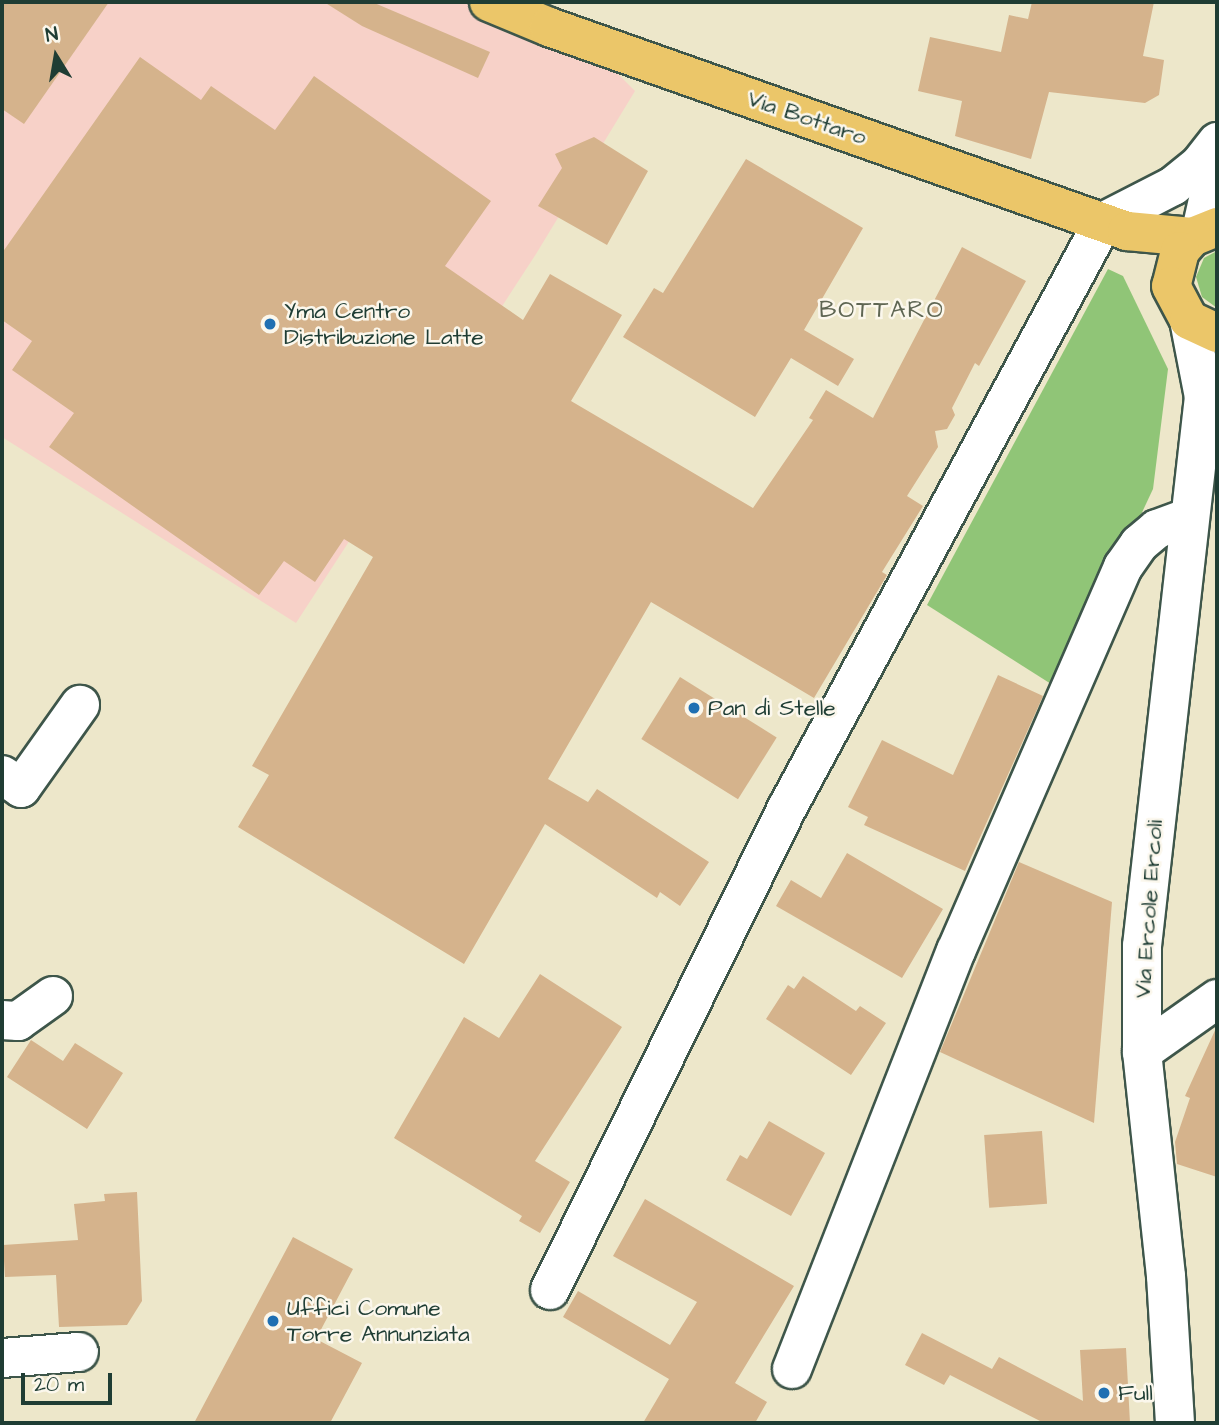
<!DOCTYPE html>
<style>
body{margin:0}
#map{position:relative;width:1219px;height:1425px;overflow:hidden;background:#ede7ca;font-family:"Architects Daughter",sans-serif}
div>[style]{position:absolute}
[style*='--x']{left:calc(var(--x)*1px);top:calc(var(--y)*1px);width:calc(var(--w)*1px);rotate:calc(var(--a)*1deg)}
.built>*{inset:0;background:#f7d1c8}
.green>*{inset:0;background:#90c577}
.building>*{inset:0;background:#d5b38c;transform-origin:0 0}
.roads{filter:drop-shadow(2px 0 #3e564a) drop-shadow(-2px 0 #3e564a) drop-shadow(0 2px #3e564a) drop-shadow(0 -2px #3e564a)}
.minor>*{height:38px;margin:-19px;padding:0 19px;transform-origin:19px;border-radius:19px;background:#fff}
.major>*{height:38px;margin:-19px;padding:0 19px;transform-origin:19px;border-radius:19px;background:#ebc669}
.dots>*{width:19px;height:19px;translate:-50% -50%;box-sizing:border-box;border:4px solid #fbf7ec;border-radius:50%}
span{translate:-50% -50%;white-space:nowrap;text-align:center;line-height:1.15;-webkit-text-stroke:5px #fbf7ec;paint-order:stroke}
.street-label{font-size:23px;color:#1f3d34}
.poi-label{font-size:23px;color:#1f3d34}
.left{translate:0 -50%;text-align:left}
.neighbourhood-label{font-size:24px;color:#5f6653;letter-spacing:2px}
.frame{position:absolute;inset:0;border:4px solid #1f3d34;pointer-events:none}
.north{position:absolute;left:21px;top:21px;width:70px;height:70px;-webkit-text-stroke:5px #fbf7ec;paint-order:stroke;rotate:349deg;font-size:19px;font-weight:700;line-height:28px;text-align:center;color:#1f3d34}
.north::after{content:'';display:block;margin:auto;width:24px;height:32px;background:#1f3d34;clip-path:polygon(50% 0,100% 100%,50% 72%,0 100%)}
.scale{position:absolute;left:21px;top:1373px;width:91px;height:32px;box-sizing:border-box;border:4px solid #1f3d34;border-top:0;padding-left:9px;font-size:21px;line-height:24px;white-space:nowrap;color:#1f3d34;-webkit-text-stroke:5px #fbf7ec;paint-order:stroke}
</style>
<div id="map">
<div class="built">
<div style="clip-path:polygon(2px 2px,546px 2px,635px 91px,536px 254px,296px 623px,2px 437px)"></div>
</div>
<div class="green">
<div style="clip-path:polygon(1217px 251px,1217px 308px,1202px 297px,1196px 277px,1204px 258px)"></div>
<div style="clip-path:polygon(1108px 269px,1123px 276px,1168px 369px,1153px 489px,1059px 689px,927px 605px)"></div>
</div>
<div class="building">
<div style="clip-path:polygon(2px 2px,109px 2px,24px 124px,2px 109px)"></div>
<div style="clip-path:polygon(324px 2px,372px 2px,490px 52px,478px 78px,362px 26px)"></div>
<div style="clip-path:polygon(1032px 2px,1154px 2px,1143px 56px,1164px 60px,1159px 95px,1145px 103px,1049px 92px,1031px 159px,955px 136px,962px 101px,918px 91px,930px 37px,1001px 52px,1009px 15px,1028px 19px)"></div>
<div style="clip-path:polygon(140px 57px,201px 100px,211px 86px,275px 130px,314px 76px,491px 201px,445px 266px,523px 320px,550px 274px,622px 315px,571px 401px,753px 508px,813px 420px,809px 418px,826px 390px,873px 418px,962px 247px,1026px 281px,979px 366px,975px 363px,952px 408px,955px 415px,947px 429px,935px 431px,938px 447px,907px 496px,923px 506px,882px 572px,887px 575px,814px 698px,651px 602px,548px 779px,588px 802px,597px 789px,709px 862px,680px 906px,660px 892px,657px 898px,545px 824px,464px 964px,238px 827px,269px 775px,252px 766px,373px 557px,344px 539px,315px 582px,284px 561px,259px 595px,49px 447px,74px 413px,12px 370px,32px 341px,2px 320px,2px 253px)"></div>
<div style="clip-path:polygon(594px 137px,648px 171px,607px 245px,538px 206px,562px 168px,555px 154px)"></div>
<div style="clip-path:polygon(746px 159px,863px 228px,804px 330px,854px 359px,838px 386px,791px 358px,755px 417px,623px 337px,654px 288px,663px 293px)"></div>
<div style="clip-path:polygon(998px 675px,1043px 696px,965px 871px,864px 825px,868px 817px,848px 807px,882px 740px,953px 775px)"></div>
<div style="left:680px;top:677px;width:114px;height:73px;rotate:32deg"></div>
<div style="clip-path:polygon(847px 853px,943px 909px,902px 978px,776px 906px,791px 880px,821px 898px)"></div>
<div style="clip-path:polygon(1019px 862px,1112px 902px,1094px 1123px,940px 1052px)"></div>
<div style="clip-path:polygon(540px 974px,622px 1027px,535px 1161px,570px 1182px,540px 1233px,519px 1221px,522px 1216px,394px 1138px,464px 1017px,499px 1038px)"></div>
<div style="clip-path:polygon(803px 976px,856px 1011px,860px 1006px,886px 1023px,851px 1075px,766px 1019px,788px 985px,794px 989px)"></div>
<div style="clip-path:polygon(1217px 1026px,1217px 1177px,1177px 1164px,1175px 1142px,1190px 1098px,1185px 1096px)"></div>
<div style="clip-path:polygon(31px 1040px,63px 1061px,75px 1043px,123px 1073px,87px 1129px,7px 1077px)"></div>
<div style="clip-path:polygon(769px 1121px,825px 1153px,791px 1216px,726px 1180px,740px 1155px,747px 1159px)"></div>
<div style="left:1042px;top:1131px;width:73px;height:58px;rotate:86deg"></div>
<div style="clip-path:polygon(137px 1192px,142px 1301px,127px 1325px,59px 1327px,56px 1275px,5px 1277px,3px 1245px,78px 1240px,74px 1204px,105px 1201px,104px 1194px)"></div>
<div style="clip-path:polygon(645px 1199px,794px 1286px,735px 1383px,767px 1402px,755px 1423px,643px 1423px,669px 1379px,563px 1317px,578px 1291px,670px 1345px,697px 1302px,613px 1256px)"></div>
<div style="clip-path:polygon(293px 1237px,353px 1269px,316px 1339px,362px 1363px,330px 1423px,194px 1423px)"></div>
<div style="clip-path:polygon(922px 1333px,992px 1369px,999px 1357px,1083px 1401px,1080px 1350px,1126px 1348px,1130px 1423px,1044px 1423px,950px 1375px,944px 1385px,905px 1365px)"></div>
</div>
<div class="roads">
<div class="minor">
<div style="--x:1201;--y:231;--w:73;--a:-77.3"></div>
<div style="--x:2;--y:775;--w:23;--a:34"></div>
<div style="--x:21;--y:788;--w:102;--a:-54.6"></div>
<div style="--x:2;--y:1020;--w:16;--a:4"></div>
<div style="--x:18;--y:1021;--w:43;--a:-35.5"></div>
<div style="--x:1142;--y:1052;--w:92;--a:-35.2"></div>
<div style="--x:550;--y:1290;--w:537;--a:-63.82"></div>
<div style="--x:787;--y:808;--w:666;--a:-61.66"></div>
<div style="--x:1103;--y:222;--w:79;--a:-27.2"></div>
<div style="--x:1173;--y:186;--w:35;--a:-39"></div>
<div style="--x:1200;--y:164;--w:28;--a:-52"></div>
<div style="--x:2;--y:1358;--w:77;--a:-4.5"></div>
<div style="--x:792;--y:1369;--w:449;--a:-68.6"></div>
<div style="--x:956;--y:951;--w:419;--a:-66.5"></div>
<div style="--x:1123;--y:567;--w:28;--a:-55"></div>
<div style="--x:1139;--y:544;--w:23;--a:-40"></div>
<div style="--x:1157;--y:529;--w:33;--a:-20"></div>
<div style="--x:1175;--y:1423;--w:147;--a:-93.5"></div>
<div style="--x:1166;--y:1276;--w:225;--a:-96.1"></div>
<div style="--x:1142;--y:1052;--w:106;--a:-90"></div>
<div style="--x:1142;--y:946;--w:552;--a:-83.56"></div>
<div style="--x:1204;--y:397;--w:78;--a:-101"></div>
</div>
<div class="major">
<div style="--x:489;--y:2;--w:65;--a:22.6"></div>
<div style="--x:549;--y:27;--w:613;--a:19.44"></div>
<div style="--x:1127;--y:231;--w:65;--a:5.3"></div>
<div style="--x:1217;--y:227;--w:27;--a:158"></div>
<div style="--x:1192;--y:237;--w:18;--a:131"></div>
<div style="--x:1180;--y:251;--w:36;--a:104"></div>
<div style="--x:1171;--y:286;--w:38;--a:62"></div>
<div style="--x:1189;--y:320;--w:31;--a:25"></div>
</div>
</div>
<div class="dots">
<div style="left:270px;top:324px;background:#1f6fb2"></div>
<div style="left:694px;top:708px;background:#1f6fb2"></div>
<div style="left:273px;top:1321px;background:#1f6fb2"></div>
<div style="left:1104px;top:1393px;background:#1f6fb2"></div>
</div>
<div class="street-label">
<span style="left:807px;top:118px;rotate:19deg">Via Bottaro</span>
<span style="left:1149px;top:909px;rotate:-86deg">Via Ercole Ercoli</span>
</div>
<div class="poi-label">
<span class="left" style="left:284px;top:324px">Yma Centro<br>Distribuzione Latte</span>
<span class="left" style="left:708px;top:708px">Pan di Stelle</span>
<span class="left" style="left:287px;top:1321px">Uffici Comune<br>Torre Annunziata</span>
<span class="left" style="left:1118px;top:1393px">Full</span>
</div>
<div class="neighbourhood-label">
<span style="left:882px;top:311px">BOTTARO</span>
</div>
<div class="frame"></div>
<div class="north">N</div>
<div class="scale">20 m</div>
</div>
